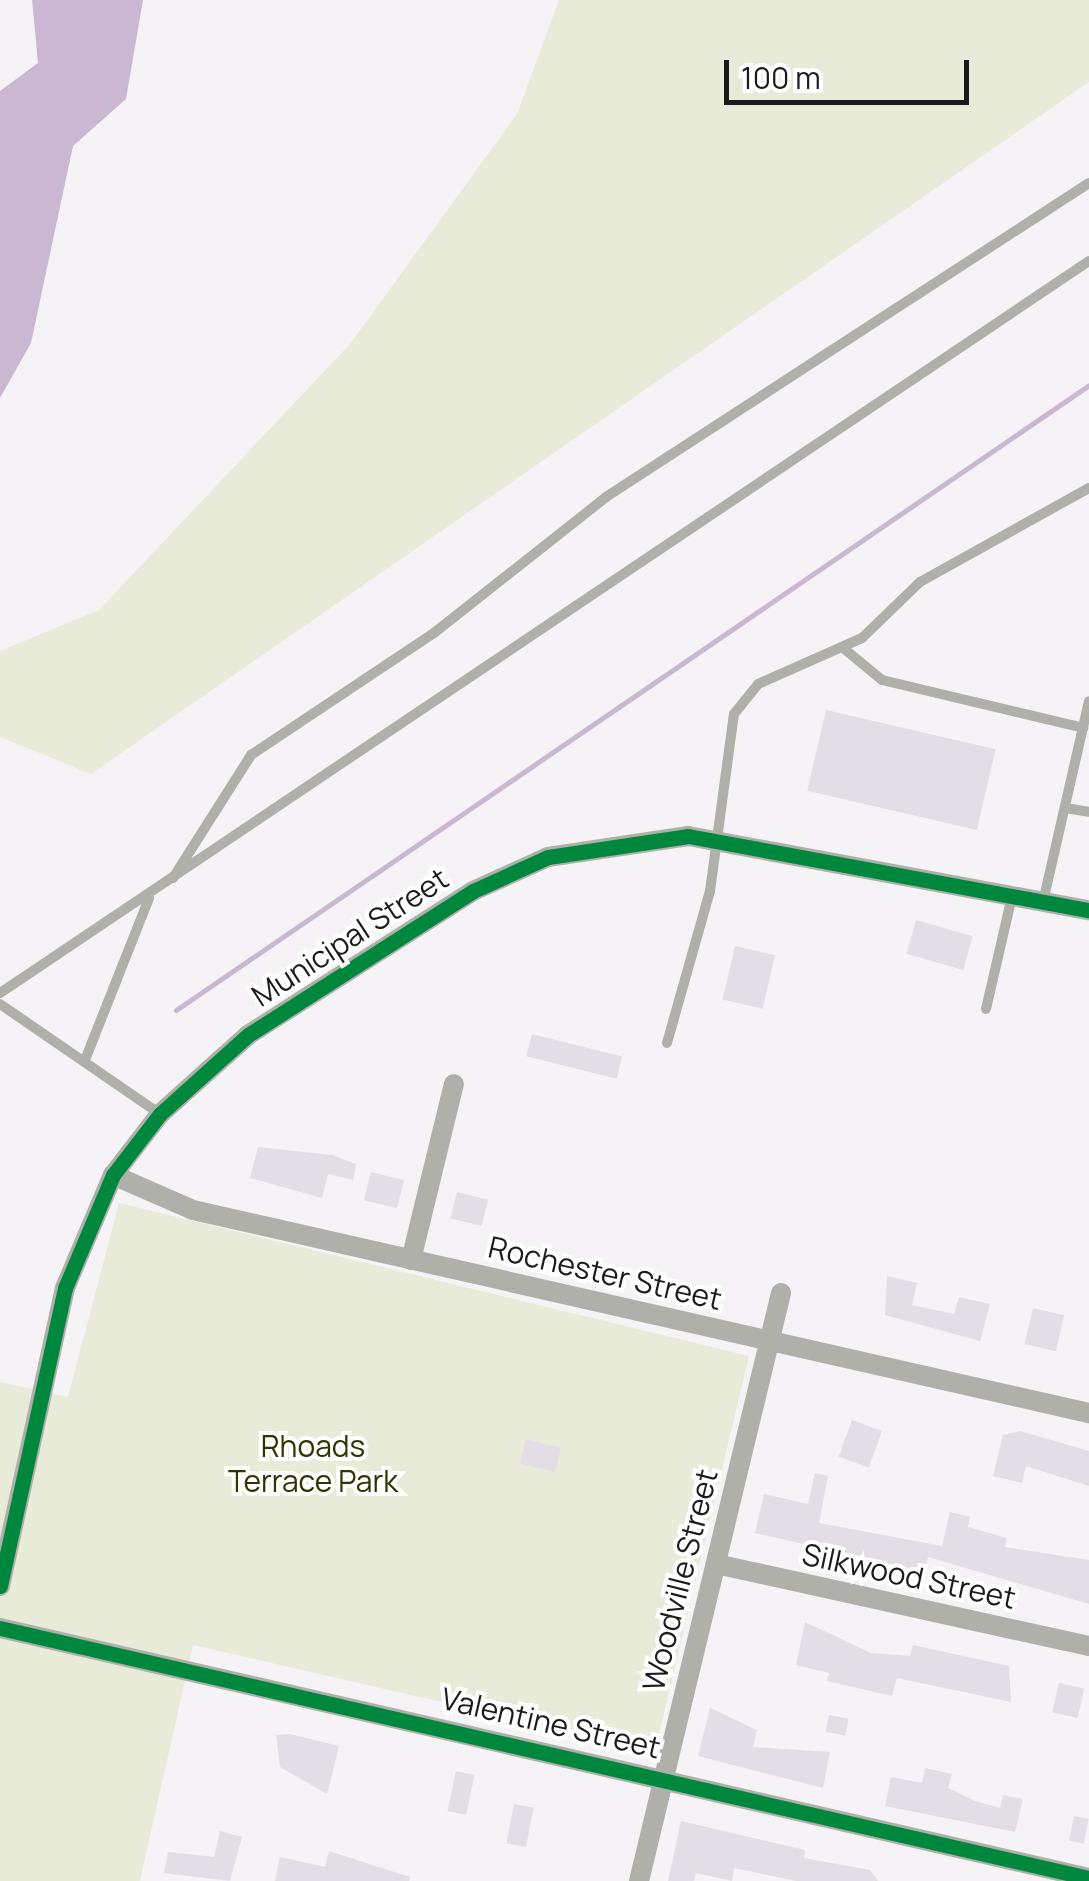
<!DOCTYPE html>
<style>
body{margin:0}
#map{position:relative;width:1089px;height:1881px;overflow:hidden;background:#f5f3f6;font-family:Manrope,sans-serif}
div>[style]{position:absolute}
[style*='--x']{left:calc(var(--x)*1px);top:calc(var(--y)*1px);width:calc(var(--w)*1px);rotate:calc(var(--a)*1deg)}
.green>*{inset:0;background:#e9ebd9}
.water>*{inset:0;background:#cab8d3}
.stream>*{height:5px;margin:-2.5px;padding:0 2.5px;transform-origin:2.5px;border-radius:2.5px;background:#cab8d3}
.building>*{inset:0;background:#e3dde6;transform-origin:0 0}
.service>*{height:10px;margin:-5px;padding:0 5px;transform-origin:5px;border-radius:5px;background:#afb0aa}
.minor>*{height:20px;margin:-10px;padding:0 10px;transform-origin:10px;border-radius:10px;background:#afb0aa}
.cycleway>*{height:15px;margin:-7.5px;padding:0 7.5px;transform-origin:7.5px;border-radius:7.5px;background:#00873e}
span{translate:-50% -50%;white-space:nowrap;text-align:center;line-height:1.15;-webkit-text-stroke:8px #fff;paint-order:stroke}
.street-label{font-size:30px;color:#1c1b1c}
.park-label{font-size:30px;color:#313300}
.scale{position:absolute;left:724px;top:60px;width:245px;height:45px;box-sizing:border-box;border:5px solid #1c1b1c;border-top:0;padding-left:12px;font-size:30px;line-height:35px;white-space:nowrap;color:#1c1b1c;-webkit-text-stroke:8px #fff;paint-order:stroke}
</style>
<div id="map">
<div class="green">
<div style="clip-path:polygon(559px 0,1089px 0,1089px 82px,91px 774px,0 737px,0 651px,99px 610px,350px 344px,517px 114px)"></div>
<div style="clip-path:polygon(119px 1203px,749px 1356px,655px 1751px,193px 1645px,140px 1881px,0 1881px,0 1382px,68px 1397px)"></div>
</div>
<div class="water">
<div style="clip-path:polygon(32px 0,143px 0,126px 99px,73px 146px,31px 343px,0 398px,0 91px,38px 63px)"></div>
</div>
<div class="stream">
<div style="--x:176;--y:1010;--w:1106;--a:-34.39"></div>
</div>
<div class="building">
<div style="left:826px;top:710px;width:174px;height:83px;rotate:13deg"></div>
<div style="left:916px;top:920px;width:59px;height:35px;rotate:16deg"></div>
<div style="left:735px;top:946px;width:41px;height:55px;rotate:13deg"></div>
<div style="left:532px;top:1034px;width:93px;height:23px;rotate:14deg"></div>
<div style="clip-path:polygon(258px 1147px,332px 1155px,356px 1164px,353px 1180px,328px 1174px,322px 1198px,250px 1178px)"></div>
<div style="left:371px;top:1172px;width:34px;height:29px;rotate:14deg"></div>
<div style="left:457px;top:1192px;width:32px;height:27px;rotate:14deg"></div>
<div style="clip-path:polygon(887px 1276px,917px 1283px,912px 1305px,954px 1314px,959px 1297px,990px 1304px,980px 1341px,885px 1315px)"></div>
<div style="left:1033px;top:1308px;width:32px;height:37px;rotate:13deg"></div>
<div style="left:852px;top:1420px;width:32px;height:39px;rotate:20deg"></div>
<div style="clip-path:polygon(1020px 1431px,1089px 1451px,1089px 1486px,1026px 1466px,1022px 1483px,993px 1476px,1003px 1435px)"></div>
<div style="left:526px;top:1439px;width:36px;height:25px;rotate:14deg"></div>
<div style="clip-path:polygon(815px 1473px,828px 1476px,819px 1523px,942px 1546px,950px 1512px,970px 1517px,968px 1527px,1007px 1538px,1005px 1547px,1089px 1560px,1089px 1604px,928px 1557px,925px 1572px,755px 1533px,764px 1494px,808px 1504px)"></div>
<div style="clip-path:polygon(805px 1622px,871px 1653px,910px 1656px,913px 1645px,1009px 1666px,1011px 1702px,897px 1678px,892px 1696px,827px 1681px,829px 1673px,796px 1665px)"></div>
<div style="left:1059px;top:1683px;width:26px;height:30px;rotate:13deg"></div>
<div style="clip-path:polygon(710px 1708px,757px 1730px,753px 1747px,830px 1752px,823px 1788px,698px 1756px)"></div>
<div style="left:829px;top:1715px;width:20px;height:17px;rotate:11deg"></div>
<div style="clip-path:polygon(290px 1734px,339px 1746px,327px 1794px,280px 1767px,276px 1735px)"></div>
<div style="clip-path:polygon(925px 1768px,952px 1774px,948px 1788px,975px 1801px,1000px 1808px,1003px 1795px,1023px 1799px,1015px 1832px,885px 1806px,891px 1777px,922px 1783px)"></div>
<div style="left:456px;top:1771px;width:19px;height:41px;rotate:12deg"></div>
<div style="left:514px;top:1804px;width:20px;height:40px;rotate:11deg"></div>
<div style="left:1074px;top:1816px;width:15px;height:25px;rotate:11deg"></div>
<div style="clip-path:polygon(681px 1821px,805px 1850px,804px 1858px,870px 1870px,878px 1881px,796px 1881px,734px 1868px,732px 1881px,696px 1873px,694px 1881px,668px 1881px)"></div>
<div style="clip-path:polygon(220px 1831px,242px 1837px,230px 1881px,164px 1873px,168px 1852px,214px 1857px)"></div>
<div style="clip-path:polygon(329px 1851px,410px 1877px,409px 1881px,275px 1881px,280px 1857px,325px 1867px)"></div>
</div>
<div class="service">
<div style="--x:842;--y:647;--w:52;--a:39.5"></div>
<div style="--x:882;--y:680;--w:207;--a:13.4"></div>
<div style="--x:1065;--y:808;--w:24;--a:9"></div>
<div style="--x:173;--y:878;--w:146;--a:-57.6"></div>
<div style="--x:251;--y:755;--w:220;--a:-33.7"></div>
<div style="--x:434;--y:633;--w:219;--a:-38.3"></div>
<div style="--x:606;--y:497;--w:576;--a:-33.03"></div>
<div style="--x:1043;--y:902;--w:206;--a:-77.1"></div>
<div style="--x:0;--y:993;--w:1312;--a:-33.91"></div>
<div style="--x:0;--y:1004;--w:194;--a:34.5"></div>
<div style="--x:986;--y:1009;--w:116;--a:-77"></div>
<div style="--x:667;--y:1043;--w:158;--a:-74.2"></div>
<div style="--x:710;--y:891;--w:179;--a:-82.3"></div>
<div style="--x:734;--y:714;--w:38;--a:-51"></div>
<div style="--x:758;--y:684;--w:114;--a:-23.9"></div>
<div style="--x:862;--y:638;--w:81;--a:-44"></div>
<div style="--x:920;--y:582;--w:193;--a:-29.1"></div>
<div style="--x:85;--y:1060;--w:174;--a:-68.4"></div>
</div>
<div class="minor">
<div style="--x:113;--y:1175;--w:87;--a:23.6"></div>
<div style="--x:193;--y:1210;--w:919;--a:12.77"></div>
<div style="--x:411;--y:1260;--w:181;--a:-76.3"></div>
<div style="--x:716;--y:1564;--w:382;--a:12.4"></div>
<div style="--x:0;--y:1586;--w:305;--a:-77.7"></div>
<div style="--x:65;--y:1288;--w:123;--a:-67"></div>
<div style="--x:113;--y:1175;--w:77;--a:-52.4"></div>
<div style="--x:160;--y:1114;--w:118;--a:-41.9"></div>
<div style="--x:248;--y:1035;--w:267;--a:-32.6"></div>
<div style="--x:473;--y:891;--w:82;--a:-24.4"></div>
<div style="--x:548;--y:857;--w:142;--a:-8.5"></div>
<div style="--x:688;--y:836;--w:408;--a:10.5"></div>
<div style="--x:0;--y:1628;--w:1117;--a:12.93"></div>
<div style="--x:639;--y:1881;--w:605;--a:-76.42"></div>
</div>
<div class="cycleway">
<div style="--x:0;--y:1586;--w:305;--a:-77.7"></div>
<div style="--x:65;--y:1288;--w:123;--a:-67"></div>
<div style="--x:113;--y:1175;--w:77;--a:-52.4"></div>
<div style="--x:160;--y:1114;--w:118;--a:-41.9"></div>
<div style="--x:248;--y:1035;--w:267;--a:-32.6"></div>
<div style="--x:473;--y:891;--w:82;--a:-24.4"></div>
<div style="--x:548;--y:857;--w:142;--a:-8.5"></div>
<div style="--x:688;--y:836;--w:408;--a:10.5"></div>
<div style="--x:0;--y:1628;--w:1117;--a:12.93"></div>
</div>
<div class="street-label">
<span style="left:350px;top:937px;rotate:-33deg">Municipal Street</span>
<span style="left:605px;top:1273px;rotate:13deg">Rochester Street</span>
<span style="left:909px;top:1576px;rotate:12deg">Silkwood Street</span>
<span style="left:680px;top:1580px;rotate:-76deg">Woodville Street</span>
<span style="left:551px;top:1723px;rotate:13deg">Valentine Street</span>
</div>
<div class="park-label">
<span style="left:313px;top:1463px">Rhoads<br>Terrace Park</span>
</div>
<div class="scale">100 m</div>
</div>
